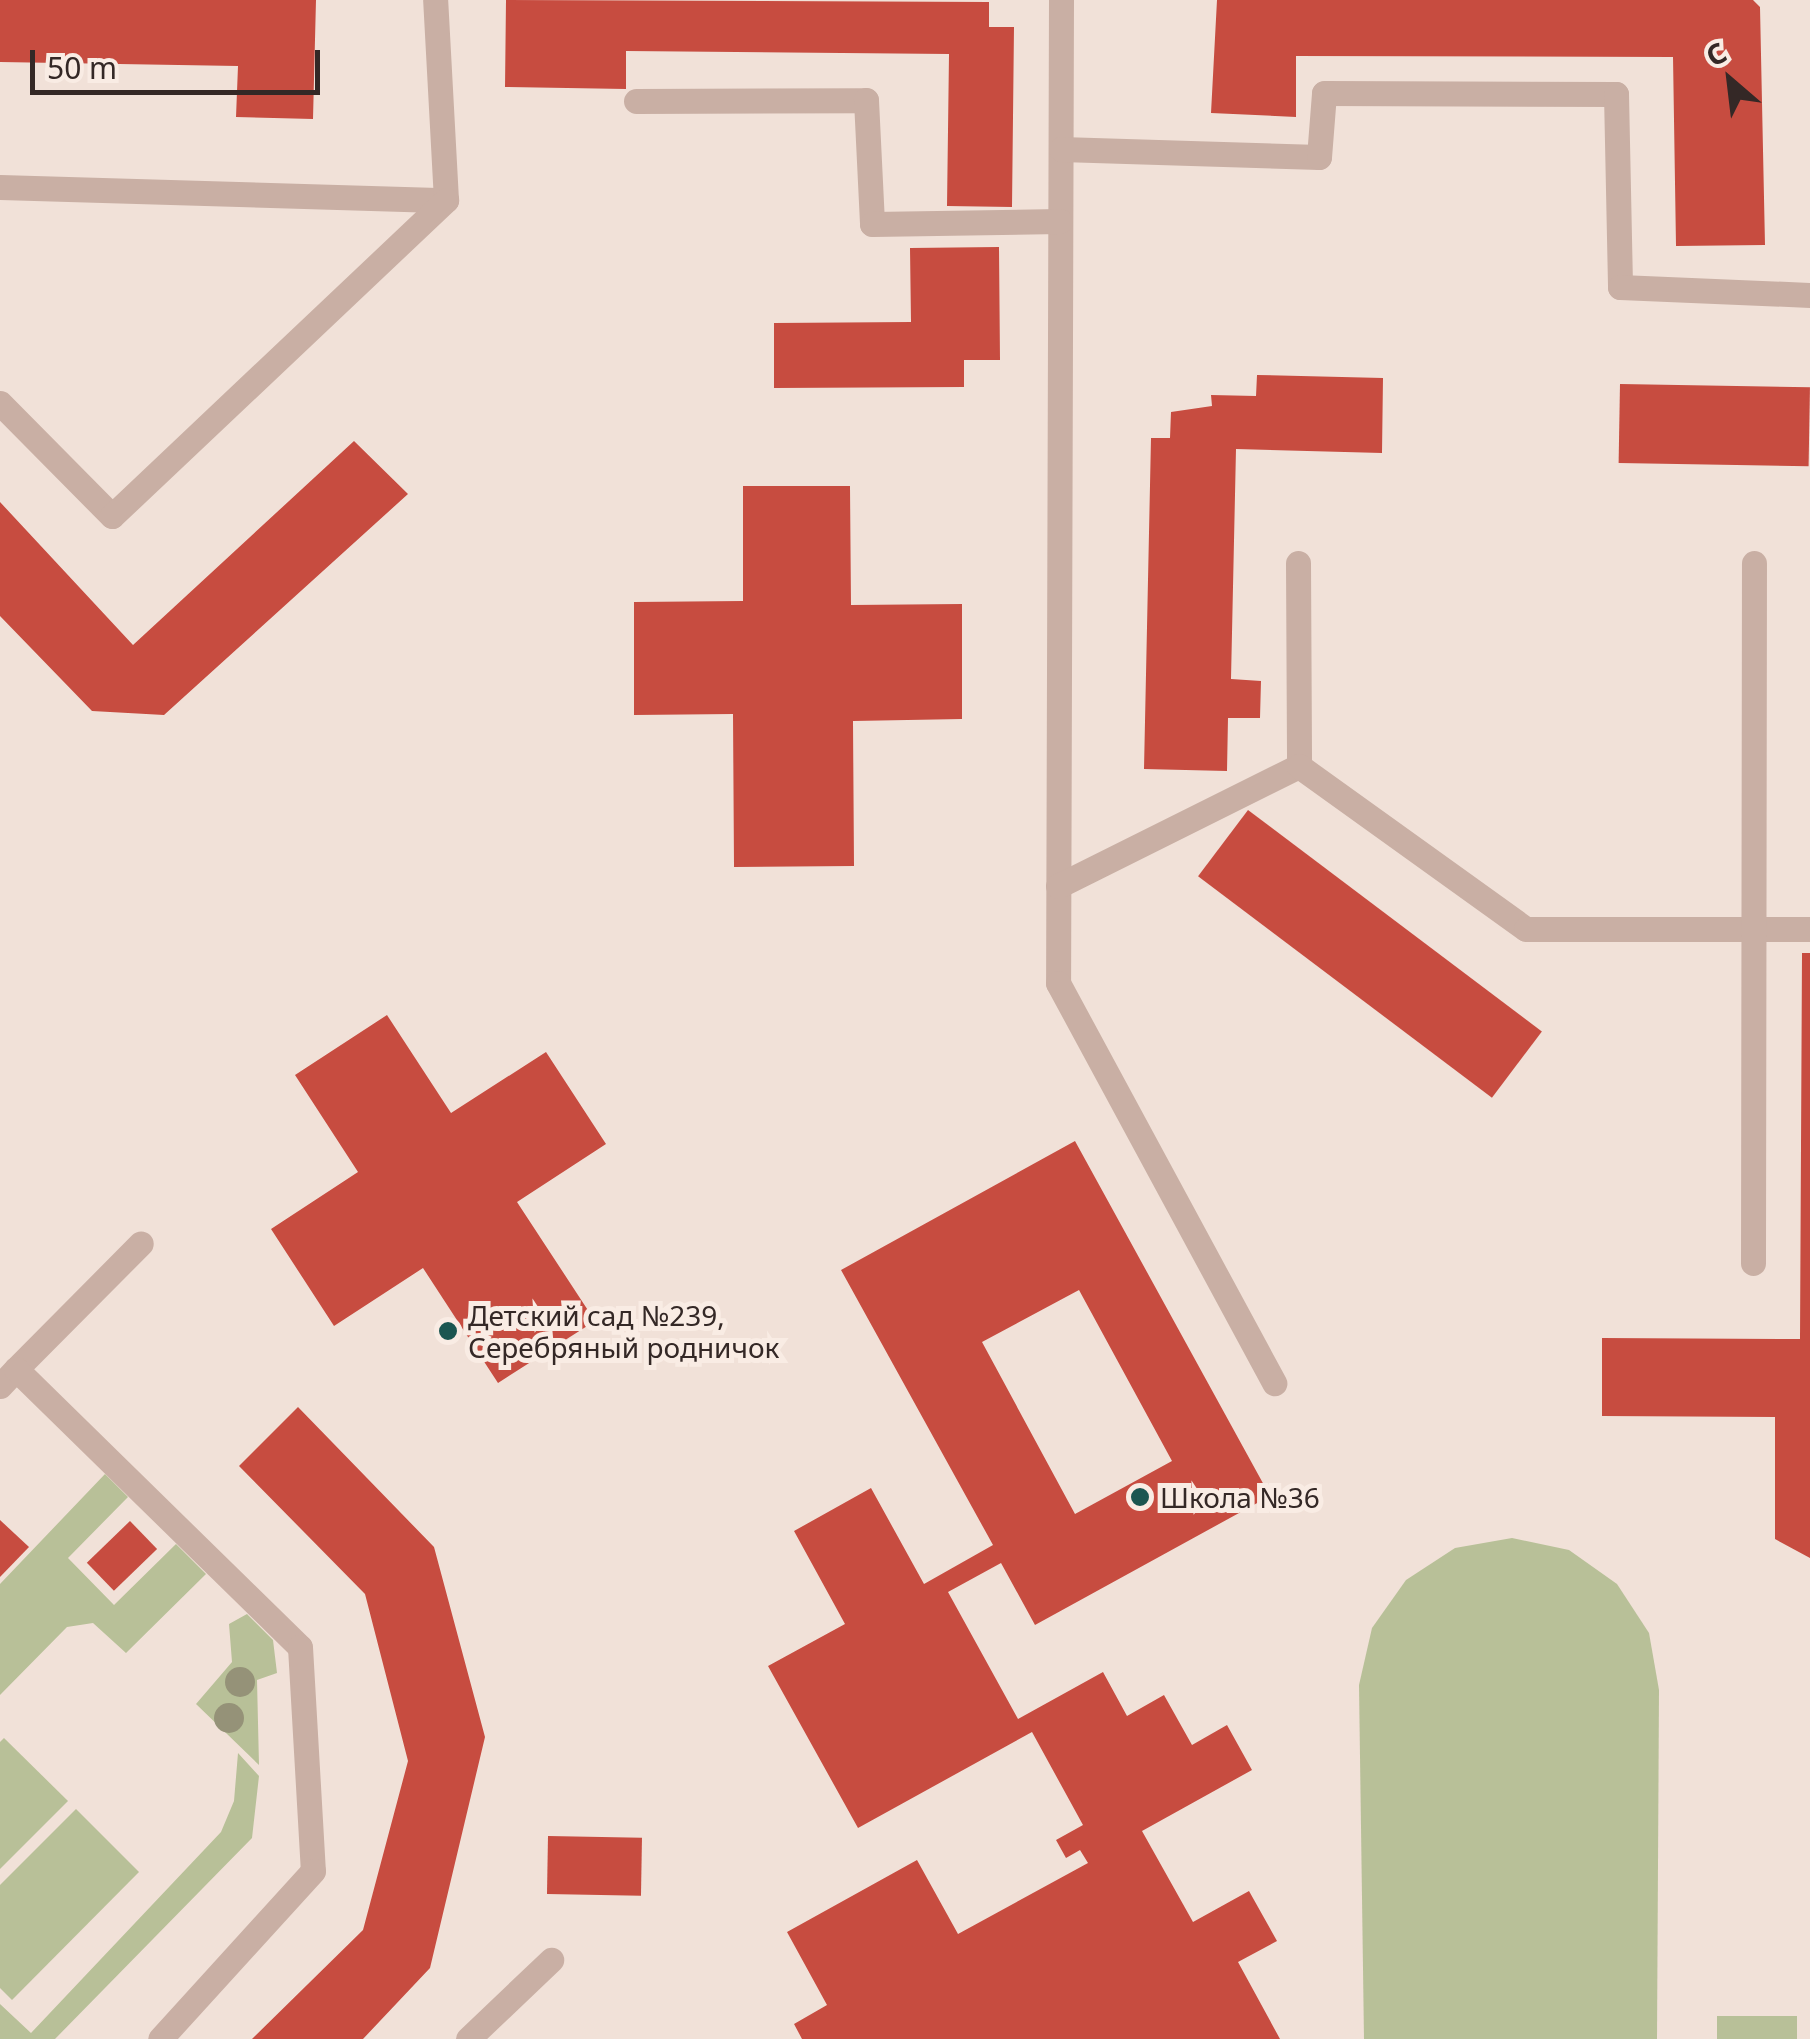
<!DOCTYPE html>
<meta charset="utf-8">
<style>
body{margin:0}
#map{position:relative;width:1810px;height:2039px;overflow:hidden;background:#f1e1d8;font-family:"Noto Sans",sans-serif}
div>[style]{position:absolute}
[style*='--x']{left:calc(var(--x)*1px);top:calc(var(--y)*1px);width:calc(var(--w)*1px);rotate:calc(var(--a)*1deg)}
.green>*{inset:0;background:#b8c098;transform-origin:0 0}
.building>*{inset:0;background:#c74c40;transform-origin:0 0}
.minor>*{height:25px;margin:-12.5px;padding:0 12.5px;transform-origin:12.5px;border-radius:12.5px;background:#c9afa4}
.trees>*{width:30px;height:30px;margin:-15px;border-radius:50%;background:#959278}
.dots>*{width:28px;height:28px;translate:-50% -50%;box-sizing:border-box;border:5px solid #f9ece4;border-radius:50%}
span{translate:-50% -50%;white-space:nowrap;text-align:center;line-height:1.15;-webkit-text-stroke:10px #f9ece4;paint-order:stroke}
.poi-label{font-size:28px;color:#342826}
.left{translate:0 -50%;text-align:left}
.north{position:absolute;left:1680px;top:30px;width:100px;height:100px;-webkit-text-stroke:8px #f9ece4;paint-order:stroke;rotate:332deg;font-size:28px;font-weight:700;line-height:40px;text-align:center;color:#342826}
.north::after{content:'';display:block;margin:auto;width:35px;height:45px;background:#342826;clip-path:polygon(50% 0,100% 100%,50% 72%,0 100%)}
.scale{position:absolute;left:30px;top:50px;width:290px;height:45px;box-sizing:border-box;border:5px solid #342826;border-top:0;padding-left:12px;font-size:30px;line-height:35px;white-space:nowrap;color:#342826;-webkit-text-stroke:8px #f9ece4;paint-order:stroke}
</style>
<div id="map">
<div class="green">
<div style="clip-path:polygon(105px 1474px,128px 1497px,68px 1558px,114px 1605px,176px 1544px,206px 1574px,126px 1653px,93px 1623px,67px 1627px,0 1695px,0 1584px)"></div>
<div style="clip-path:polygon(1512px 1538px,1569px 1550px,1617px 1584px,1649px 1633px,1659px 1690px,1657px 2039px,1364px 2039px,1359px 1685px,1372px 1628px,1406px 1580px,1455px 1548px)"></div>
<div style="clip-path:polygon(247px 1614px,273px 1640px,277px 1673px,257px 1680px,259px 1765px,196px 1704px,232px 1662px,229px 1624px)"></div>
<div style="clip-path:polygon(4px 1738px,68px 1801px,0 1869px,0 1742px)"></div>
<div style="clip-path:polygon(238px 1753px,259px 1776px,252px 1838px,55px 2039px,0 2039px,0 2004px,31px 2033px,221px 1832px,234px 1801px)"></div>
<div style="clip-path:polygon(76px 1809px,139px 1872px,12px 2000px,0 1988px,0 1885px)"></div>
<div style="left:1717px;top:2016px;width:80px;height:23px"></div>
</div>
<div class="building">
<div style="clip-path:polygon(0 0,316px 0,313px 119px,236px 117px,238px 66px,0 62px)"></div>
<div style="clip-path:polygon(506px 0,989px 2px,989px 27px,1014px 27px,1012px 207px,947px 206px,949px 54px,626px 51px,626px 89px,505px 87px)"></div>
<div style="clip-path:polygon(1217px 0,1753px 0,1760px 7px,1765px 245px,1676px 246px,1673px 57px,1296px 56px,1296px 117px,1211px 113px)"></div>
<div style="clip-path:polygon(999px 247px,1000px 360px,964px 360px,964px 387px,774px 388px,774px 323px,911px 322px,910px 248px)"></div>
<div style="clip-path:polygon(1257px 375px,1383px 378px,1382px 453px,1236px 449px,1231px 679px,1261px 681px,1260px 718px,1228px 718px,1227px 771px,1144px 769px,1151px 438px,1170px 438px,1171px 412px,1212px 406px,1211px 395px,1256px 396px)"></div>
<div style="left:1620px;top:384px;width:190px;height:79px;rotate:1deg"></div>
<div style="clip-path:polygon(354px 441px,408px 494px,164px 715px,92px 711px,0 616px,0 502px,133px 645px)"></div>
<div style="clip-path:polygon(743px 486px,850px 486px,851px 605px,962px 604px,962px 719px,853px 721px,854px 866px,734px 867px,733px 714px,634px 715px,634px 602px,743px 601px)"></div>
<div style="left:1248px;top:810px;width:368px;height:83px;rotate:37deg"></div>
<div style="clip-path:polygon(1802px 953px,1810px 953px,1810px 1558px,1775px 1539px,1775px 1417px,1602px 1416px,1602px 1338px,1800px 1339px)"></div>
<div style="clip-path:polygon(387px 1015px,451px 1113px,546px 1052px,606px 1144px,517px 1202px,595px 1321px,498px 1383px,423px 1268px,334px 1326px,271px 1229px,358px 1172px,295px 1075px)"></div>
<div style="clip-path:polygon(evenodd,1075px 1141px,1270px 1496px,1035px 1625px,1001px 1563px,948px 1592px,1018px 1719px,1103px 1672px,1127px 1716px,1164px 1695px,1192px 1745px,1227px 1725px,1252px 1770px,1142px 1831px,1193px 1922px,1249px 1891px,1277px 1941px,1238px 1962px,1280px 2039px,802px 2039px,794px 2024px,827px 2005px,787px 1932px,917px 1860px,958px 1934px,1088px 1863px,1080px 1850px,1066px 1858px,1056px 1840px,1083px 1825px,1032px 1732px,858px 1828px,768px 1666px,845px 1624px,794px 1531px,871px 1488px,924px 1584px,993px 1545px,841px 1270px,1075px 1141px,1079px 1290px,1172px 1461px,1075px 1514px,982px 1342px,1079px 1290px)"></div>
<div style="clip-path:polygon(298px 1407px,434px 1547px,485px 1737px,430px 1968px,363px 2039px,252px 2039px,363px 1930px,408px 1761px,365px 1594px,239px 1466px)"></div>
<div style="clip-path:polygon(0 1520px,29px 1547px,0 1577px)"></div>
<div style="left:130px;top:1521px;width:39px;height:60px;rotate:46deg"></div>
<div style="left:548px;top:1836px;width:94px;height:58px;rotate:1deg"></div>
</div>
<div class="minor">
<div style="--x:1061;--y:0;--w:983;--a:90.17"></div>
<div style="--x:1058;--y:983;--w:455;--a:61.6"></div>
<div style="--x:636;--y:101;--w:230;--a:-0.2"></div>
<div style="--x:866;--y:100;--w:124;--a:87.2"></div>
<div style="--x:872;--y:224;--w:188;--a:-0.9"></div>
<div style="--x:1061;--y:149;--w:258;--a:1.8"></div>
<div style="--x:1319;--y:157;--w:64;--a:-85.5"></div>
<div style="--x:1324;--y:93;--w:292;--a:0.2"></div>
<div style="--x:1616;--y:94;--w:193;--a:88.8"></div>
<div style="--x:1620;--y:287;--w:190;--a:2.4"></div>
<div style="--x:0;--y:187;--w:446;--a:1.7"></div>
<div style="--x:446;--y:200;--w:200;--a:-93.1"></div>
<div style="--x:0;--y:403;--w:159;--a:45.3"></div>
<div style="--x:112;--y:516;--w:460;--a:-43.4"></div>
<div style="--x:1298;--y:563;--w:203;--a:89.7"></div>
<div style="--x:1058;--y:886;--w:269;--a:-26.5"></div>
<div style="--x:1299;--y:766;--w:279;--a:35.7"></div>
<div style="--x:1526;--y:929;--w:284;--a:0"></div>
<div style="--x:1753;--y:1263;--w:700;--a:-89.92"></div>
<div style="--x:16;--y:1369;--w:177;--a:-45.2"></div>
<div style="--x:0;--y:1386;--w:23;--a:-47"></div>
<div style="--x:16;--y:1369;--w:397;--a:44.4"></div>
<div style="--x:300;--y:1647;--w:224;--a:86.7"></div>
<div style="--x:313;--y:1871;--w:227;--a:132.3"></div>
<div style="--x:468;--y:2039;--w:115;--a:-43.6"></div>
</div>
<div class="trees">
<div style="left:240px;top:1682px"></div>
<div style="left:229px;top:1718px"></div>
</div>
<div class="dots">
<div style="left:448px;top:1331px;background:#1b5651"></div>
<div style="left:1140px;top:1497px;background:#1b5651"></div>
</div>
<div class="poi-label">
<span class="left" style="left:468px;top:1331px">Детский сад №239,<br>Серебряный родничок</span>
<span class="left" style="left:1160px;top:1497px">Школа №36</span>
</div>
<div class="north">С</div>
<div class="scale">50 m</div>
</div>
